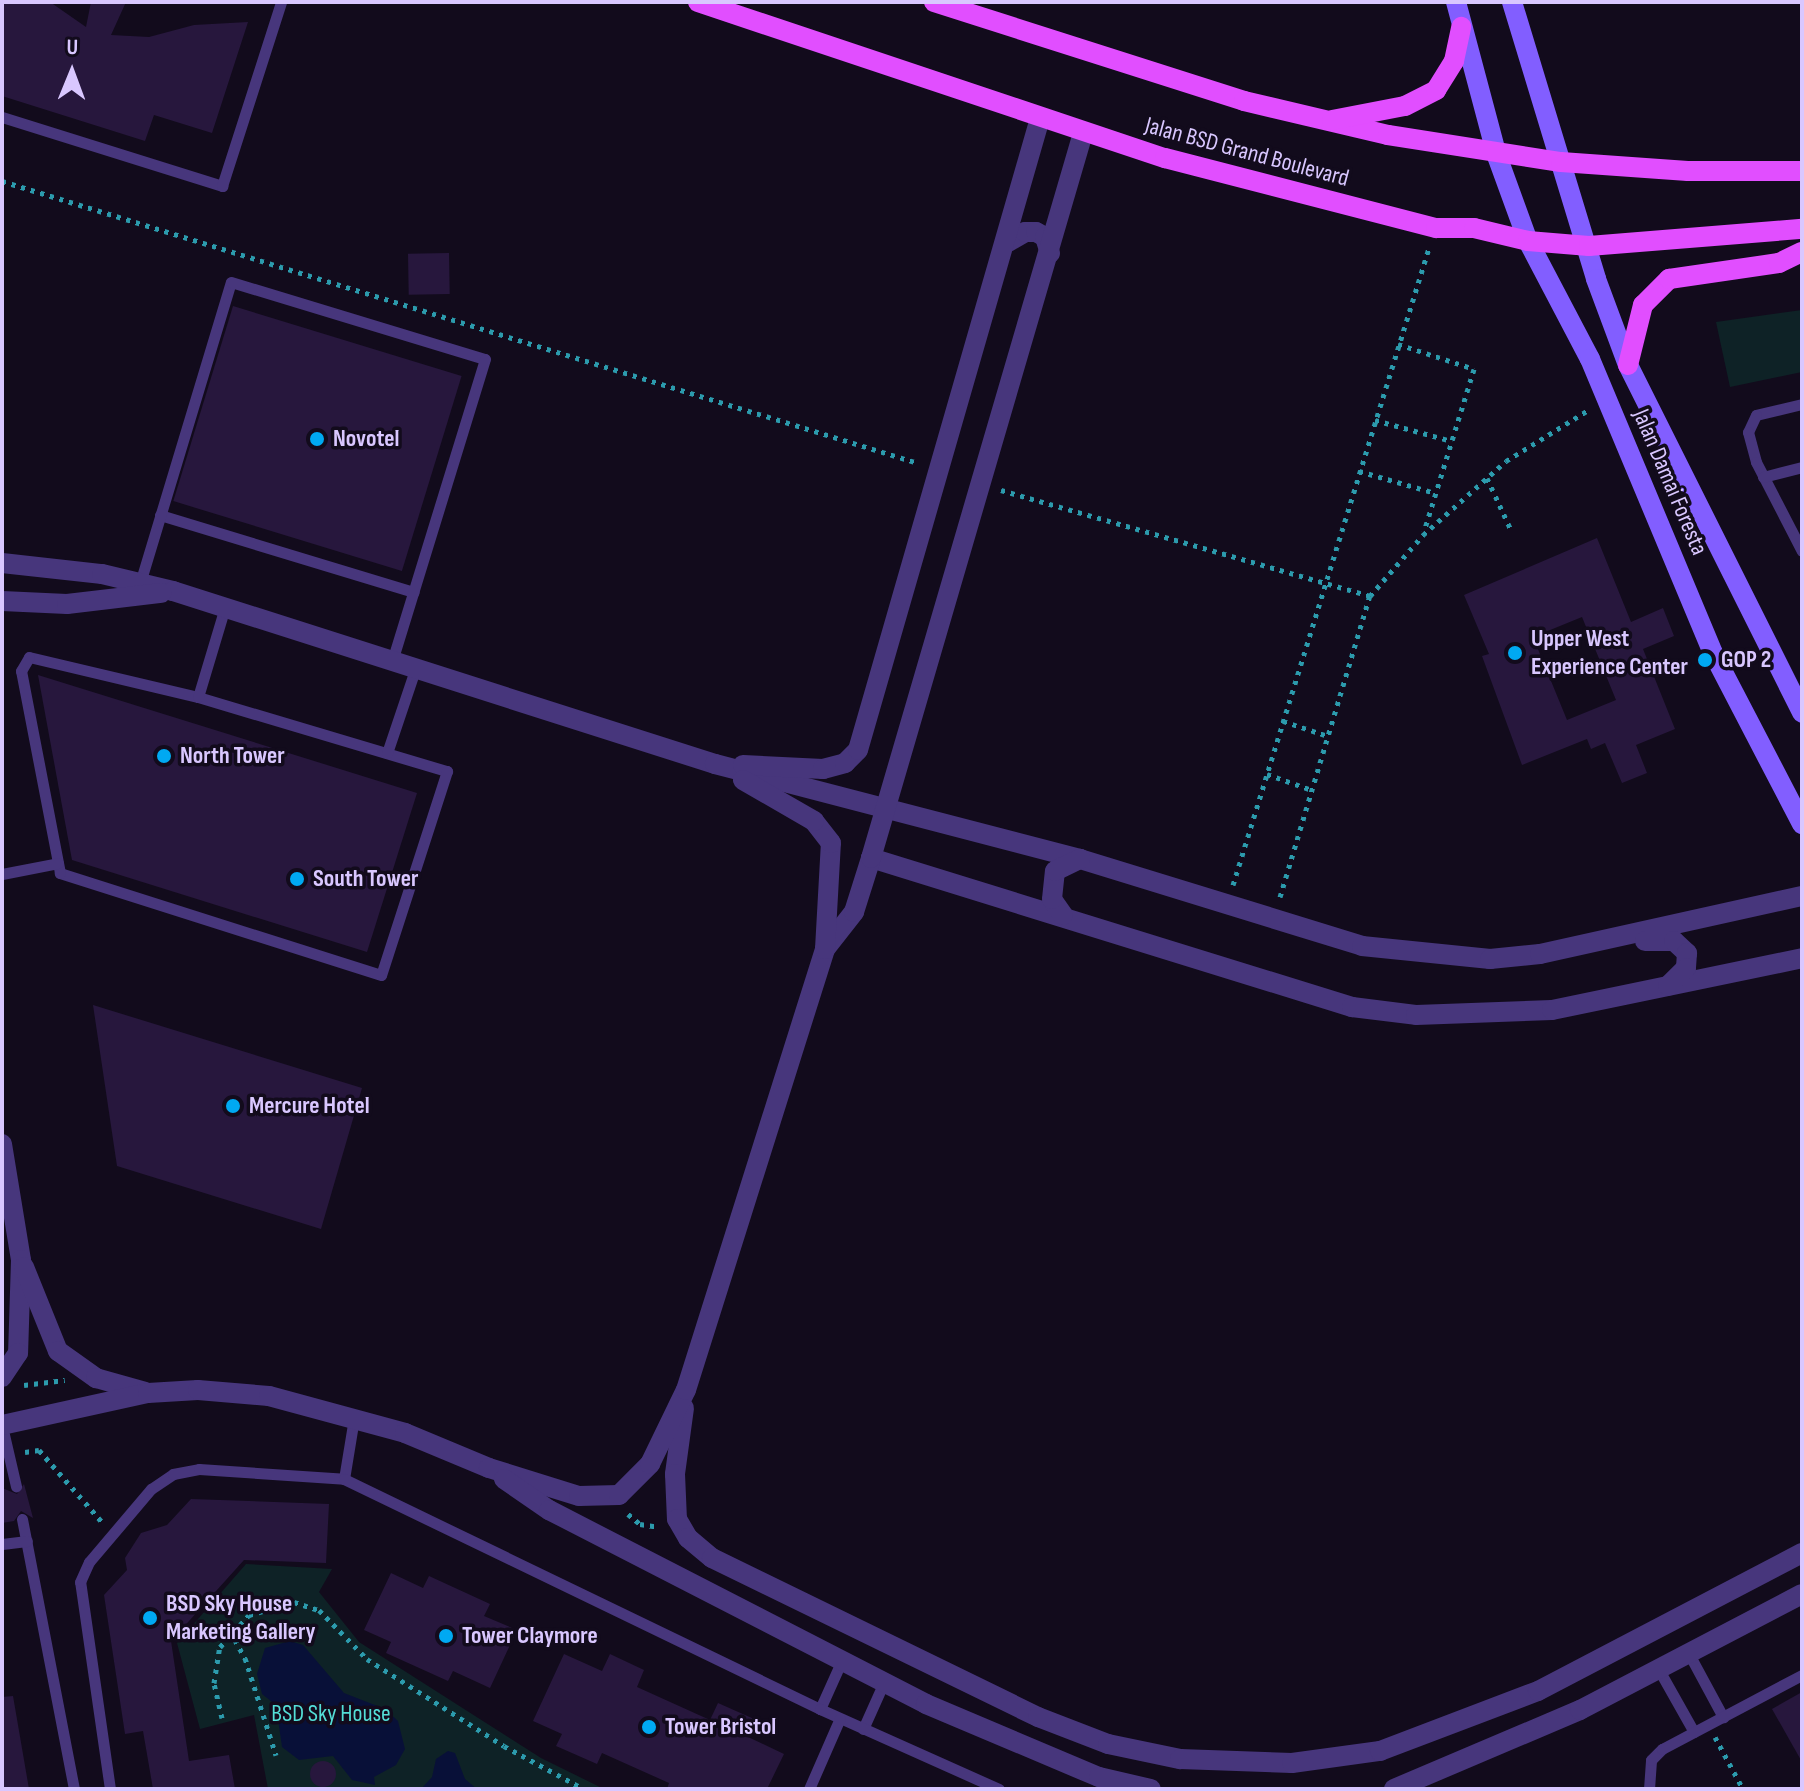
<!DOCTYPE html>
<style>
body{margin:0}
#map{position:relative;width:1804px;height:1791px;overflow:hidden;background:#120b1c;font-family:"Sofia Sans Condensed",sans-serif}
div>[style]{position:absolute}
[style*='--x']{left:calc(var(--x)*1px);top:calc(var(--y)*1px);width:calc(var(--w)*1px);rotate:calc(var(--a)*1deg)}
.green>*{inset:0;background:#0e2226}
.water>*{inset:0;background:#081038}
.building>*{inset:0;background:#27173d;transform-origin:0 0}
.round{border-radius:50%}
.path>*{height:5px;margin-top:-2.5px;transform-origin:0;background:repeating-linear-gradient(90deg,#2c9bad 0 4px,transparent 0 10px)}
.service>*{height:11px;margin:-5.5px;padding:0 5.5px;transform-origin:5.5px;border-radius:5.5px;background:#47367c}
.minor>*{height:20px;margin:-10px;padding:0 10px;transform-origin:10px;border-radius:10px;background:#47367c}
.secondary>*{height:20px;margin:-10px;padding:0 10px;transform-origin:10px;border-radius:10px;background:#825eff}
.primary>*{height:20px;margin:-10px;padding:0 10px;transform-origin:10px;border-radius:10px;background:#e14eff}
.dots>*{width:22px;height:22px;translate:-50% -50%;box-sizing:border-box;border:4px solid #120b1c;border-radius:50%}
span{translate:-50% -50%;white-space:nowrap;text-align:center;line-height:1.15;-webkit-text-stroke:7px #120b1c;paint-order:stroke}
.street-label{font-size:24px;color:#d9c7ff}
.poi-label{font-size:24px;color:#d9c7ff;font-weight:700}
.left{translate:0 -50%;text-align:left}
.park-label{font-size:24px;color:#54ded7}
.frame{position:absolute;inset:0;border:4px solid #d9c7ff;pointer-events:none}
.north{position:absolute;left:32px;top:32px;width:80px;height:80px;-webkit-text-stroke:6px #120b1c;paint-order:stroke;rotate:1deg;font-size:22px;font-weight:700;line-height:32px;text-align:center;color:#d9c7ff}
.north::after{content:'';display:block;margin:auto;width:28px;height:36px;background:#d9c7ff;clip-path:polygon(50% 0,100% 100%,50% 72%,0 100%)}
</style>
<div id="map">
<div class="green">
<div style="clip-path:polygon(1802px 310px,1802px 372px,1730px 387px,1716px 322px)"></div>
<div style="clip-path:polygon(246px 1564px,332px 1569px,319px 1592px,359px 1642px,541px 1758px,604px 1789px,268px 1789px,254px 1715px,200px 1729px,177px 1643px)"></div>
</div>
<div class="water">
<div style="clip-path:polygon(290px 1641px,303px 1645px,344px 1693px,385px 1709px,398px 1721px,405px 1749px,396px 1765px,374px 1777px,375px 1785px,352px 1780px,333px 1756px,299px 1760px,282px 1747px,276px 1705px,262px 1694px,257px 1674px,265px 1648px)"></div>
<div style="clip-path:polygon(448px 1751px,455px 1753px,465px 1779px,477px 1789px,421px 1789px,432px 1777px,436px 1759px)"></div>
</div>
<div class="building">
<div style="clip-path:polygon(2px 2px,50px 2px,86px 27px,91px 2px,126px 2px,111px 35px,149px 37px,194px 25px,248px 22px,212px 133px,154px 115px,145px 141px,2px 96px)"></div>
<div style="left:449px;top:253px;width:41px;height:41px;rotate:89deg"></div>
<div style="left:233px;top:306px;width:239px;height:204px;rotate:17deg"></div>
<div style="clip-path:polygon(evenodd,1597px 538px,1631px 622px,1663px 608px,1674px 636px,1643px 649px,1675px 729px,1636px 745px,1647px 773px,1622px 783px,1605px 743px,1591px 749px,1587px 739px,1522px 765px,1482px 656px,1489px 654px,1464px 595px,1597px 538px,1582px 617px,1616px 700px,1567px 720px,1533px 637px,1582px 617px)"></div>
<div style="clip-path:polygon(38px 675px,417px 793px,367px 952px,72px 860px)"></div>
<div style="clip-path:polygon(93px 1005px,362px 1088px,321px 1229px,117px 1166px)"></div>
<div style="clip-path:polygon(24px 1484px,33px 1518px,21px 1511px,14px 1521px,2px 1523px,2px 1488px,17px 1494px)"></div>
<div style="clip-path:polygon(191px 1499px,329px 1504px,326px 1563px,244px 1560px,171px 1641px,189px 1761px,229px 1755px,235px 1789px,153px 1789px,143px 1731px,125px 1734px,104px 1595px,127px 1570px,125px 1558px,141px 1533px,167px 1525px)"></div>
<div style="clip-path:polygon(391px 1573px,423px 1588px,429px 1576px,490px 1604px,484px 1616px,517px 1630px,490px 1688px,453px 1671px,448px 1681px,386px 1653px,391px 1642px,364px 1630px)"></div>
<div style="clip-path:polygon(564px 1654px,602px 1671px,610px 1654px,644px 1670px,637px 1687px,710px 1720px,718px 1703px,754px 1719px,746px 1736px,784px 1754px,767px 1789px,667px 1789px,669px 1783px,602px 1753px,597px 1764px,556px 1746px,562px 1734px,533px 1721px)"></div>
<div style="clip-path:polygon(1802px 1692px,1802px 1762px,1772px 1709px)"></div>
<div style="clip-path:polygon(13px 1696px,29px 1789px,2px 1789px,2px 1697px)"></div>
<div class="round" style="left:310px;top:1761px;width:26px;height:26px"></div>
</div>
<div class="path">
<div style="--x:2;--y:181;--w:958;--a:17.11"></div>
<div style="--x:1398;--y:344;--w:80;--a:18.2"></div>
<div style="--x:1474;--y:369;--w:170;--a:107.1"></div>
<div style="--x:1375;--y:420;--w:80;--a:15.3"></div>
<div style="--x:1359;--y:471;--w:79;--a:16.1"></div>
<div style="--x:1487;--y:478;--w:57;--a:65.2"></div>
<div style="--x:1001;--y:490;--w:384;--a:16"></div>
<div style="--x:1283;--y:721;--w:47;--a:18.4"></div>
<div style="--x:1267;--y:774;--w:48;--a:19.6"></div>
<div style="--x:1233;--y:885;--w:666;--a:-72.9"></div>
<div style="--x:1280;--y:897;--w:314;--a:-73.4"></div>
<div style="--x:1370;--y:596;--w:81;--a:-49"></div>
<div style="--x:1423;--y:535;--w:111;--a:-41.7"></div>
<div style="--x:1506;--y:461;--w:99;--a:-31.8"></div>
<div style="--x:24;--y:1385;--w:41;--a:-7"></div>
<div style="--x:25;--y:1452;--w:14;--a:-8"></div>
<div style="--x:39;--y:1450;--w:96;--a:48.8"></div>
<div style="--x:628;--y:1514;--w:16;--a:40"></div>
<div style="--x:640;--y:1524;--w:18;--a:9"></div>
<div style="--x:230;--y:1631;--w:31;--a:61"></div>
<div style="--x:245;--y:1658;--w:102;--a:72.3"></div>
<div style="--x:222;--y:1718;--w:36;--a:-103"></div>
<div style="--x:214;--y:1683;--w:36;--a:-81"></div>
<div style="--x:220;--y:1647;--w:43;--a:-47.8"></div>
<div style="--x:249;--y:1615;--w:47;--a:-16.1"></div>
<div style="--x:294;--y:1602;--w:26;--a:18"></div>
<div style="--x:319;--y:1610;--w:69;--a:45.6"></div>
<div style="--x:367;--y:1659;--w:162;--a:32.4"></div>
<div style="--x:504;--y:1746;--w:91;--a:28.3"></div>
<div style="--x:1715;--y:1737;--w:59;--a:61.7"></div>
</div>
<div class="service">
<div style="--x:2;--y:117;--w:231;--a:17.4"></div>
<div style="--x:222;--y:186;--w:193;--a:-72.2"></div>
<div style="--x:1802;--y:404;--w:47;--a:166.6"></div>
<div style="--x:1756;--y:415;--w:19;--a:115"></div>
<div style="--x:1748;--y:432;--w:31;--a:75"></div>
<div style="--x:1756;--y:462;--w:100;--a:62.7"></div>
<div style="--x:1763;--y:477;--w:40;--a:-14.4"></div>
<div style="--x:160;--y:515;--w:265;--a:16.9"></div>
<div style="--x:140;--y:583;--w:314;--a:-73.2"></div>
<div style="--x:231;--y:282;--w:265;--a:16.9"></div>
<div style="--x:485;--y:359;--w:313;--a:107.1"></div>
<div style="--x:29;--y:657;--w:174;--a:13.3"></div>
<div style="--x:198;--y:697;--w:260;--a:16.6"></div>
<div style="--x:447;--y:771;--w:214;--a:107.9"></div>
<div style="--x:381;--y:975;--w:337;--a:-162.4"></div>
<div style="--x:60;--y:873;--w:206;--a:-100.9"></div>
<div style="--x:21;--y:671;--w:16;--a:-60"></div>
<div style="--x:198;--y:697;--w:94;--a:-73.3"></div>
<div style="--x:387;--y:753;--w:91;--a:-71.4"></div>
<div style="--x:2;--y:874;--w:57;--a:-11.1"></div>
<div style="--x:2;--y:1426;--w:62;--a:76.9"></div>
<div style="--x:344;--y:1479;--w:62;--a:-80.7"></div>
<div style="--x:22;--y:1519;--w:275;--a:79.1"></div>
<div style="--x:2;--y:1544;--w:25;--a:-7"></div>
<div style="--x:1689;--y:1654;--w:72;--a:61.6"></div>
<div style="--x:1659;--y:1670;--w:71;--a:60.6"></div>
<div style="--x:820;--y:1709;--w:54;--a:-65.8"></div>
<div style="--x:863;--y:1729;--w:51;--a:-65.9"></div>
<div style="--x:110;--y:1789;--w:209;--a:-98.2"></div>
<div style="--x:80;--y:1582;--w:22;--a:-66"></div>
<div style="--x:89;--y:1562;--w:96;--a:-49.7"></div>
<div style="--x:151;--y:1489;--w:27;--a:-34"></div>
<div style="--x:173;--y:1474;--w:26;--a:-11"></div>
<div style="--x:199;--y:1469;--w:145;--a:3.9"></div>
<div style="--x:344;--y:1479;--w:529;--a:25.79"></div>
<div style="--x:820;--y:1709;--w:196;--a:24.1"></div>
<div style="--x:809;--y:1789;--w:77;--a:-66.4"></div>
<div style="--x:1649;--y:1789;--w:29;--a:-86"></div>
<div style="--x:1651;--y:1760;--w:16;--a:-45"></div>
<div style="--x:1662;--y:1749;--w:158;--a:-27.9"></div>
</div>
<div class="minor">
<div style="--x:1008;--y:242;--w:20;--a:-30"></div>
<div style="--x:1025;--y:232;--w:11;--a:0"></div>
<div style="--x:1036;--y:232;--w:10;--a:29"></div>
<div style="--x:1045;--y:237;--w:17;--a:73"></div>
<div style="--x:2;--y:563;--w:101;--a:6.3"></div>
<div style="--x:102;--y:574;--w:73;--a:13.5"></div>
<div style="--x:173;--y:591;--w:569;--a:17.7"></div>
<div style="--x:715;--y:764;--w:377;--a:14.6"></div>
<div style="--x:1080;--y:859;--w:295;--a:17.1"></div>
<div style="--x:1362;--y:946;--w:129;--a:5.8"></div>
<div style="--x:1490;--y:959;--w:50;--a:-5.7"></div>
<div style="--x:1540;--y:954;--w:268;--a:-12.5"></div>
<div style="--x:2;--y:601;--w:65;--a:2.6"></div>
<div style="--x:67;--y:604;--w:95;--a:-6.7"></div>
<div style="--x:743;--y:765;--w:80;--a:2.9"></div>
<div style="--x:823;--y:769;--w:23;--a:-15"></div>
<div style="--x:845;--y:763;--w:18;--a:-45"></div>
<div style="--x:858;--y:750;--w:658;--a:-73.93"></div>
<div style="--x:871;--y:858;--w:504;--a:17.21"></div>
<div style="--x:1352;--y:1007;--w:64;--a:7.1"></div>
<div style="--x:1416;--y:1015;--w:136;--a:-2.1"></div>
<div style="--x:1552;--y:1010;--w:255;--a:-11.7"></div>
<div style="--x:1063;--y:915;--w:19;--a:-125"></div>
<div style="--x:1052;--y:899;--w:28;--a:-84"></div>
<div style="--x:1055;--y:871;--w:28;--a:-26"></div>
<div style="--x:1645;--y:941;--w:29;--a:0"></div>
<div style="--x:1674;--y:941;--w:18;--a:43"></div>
<div style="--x:1687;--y:953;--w:15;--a:94"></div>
<div style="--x:1686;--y:968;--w:25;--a:135"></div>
<div style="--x:825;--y:949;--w:47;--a:-51.9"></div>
<div style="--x:854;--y:912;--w:57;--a:-72.5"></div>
<div style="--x:871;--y:858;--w:755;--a:-73.7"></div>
<div style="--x:2;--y:1144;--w:118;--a:80.7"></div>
<div style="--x:21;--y:1260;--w:93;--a:91.8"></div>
<div style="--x:18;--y:1353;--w:29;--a:124"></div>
<div style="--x:24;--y:1267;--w:91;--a:68"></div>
<div style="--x:58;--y:1351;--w:47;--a:35.4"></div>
<div style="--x:96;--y:1378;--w:51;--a:15.9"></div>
<div style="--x:684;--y:1408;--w:67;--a:97.8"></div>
<div style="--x:675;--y:1474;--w:45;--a:87.5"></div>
<div style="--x:677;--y:1519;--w:22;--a:60"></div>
<div style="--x:688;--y:1538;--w:31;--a:40"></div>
<div style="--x:712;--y:1558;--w:363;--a:26"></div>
<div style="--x:1038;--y:1717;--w:75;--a:21.1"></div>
<div style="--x:1108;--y:1744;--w:74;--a:11.8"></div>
<div style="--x:1180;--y:1759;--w:112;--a:2"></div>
<div style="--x:1292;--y:1763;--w:89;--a:-7.8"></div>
<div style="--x:1380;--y:1751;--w:169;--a:-20.8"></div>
<div style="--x:1538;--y:1691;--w:298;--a:-27.6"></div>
<div style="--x:2;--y:1425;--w:149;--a:-12.4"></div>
<div style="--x:148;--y:1393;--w:50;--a:-3.4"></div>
<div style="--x:198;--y:1390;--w:71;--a:4.8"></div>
<div style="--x:269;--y:1396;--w:141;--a:15.2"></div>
<div style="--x:405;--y:1433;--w:91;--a:22.6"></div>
<div style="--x:489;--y:1468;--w:94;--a:17.3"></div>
<div style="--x:579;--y:1496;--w:40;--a:-1.4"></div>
<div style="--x:619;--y:1495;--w:44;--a:-45"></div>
<div style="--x:650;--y:1464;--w:82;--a:-64.1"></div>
<div style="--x:686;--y:1390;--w:462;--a:-72.5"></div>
<div style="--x:825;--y:949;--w:106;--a:-86.8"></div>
<div style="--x:831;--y:843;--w:28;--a:-128"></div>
<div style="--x:814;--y:821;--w:82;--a:-150"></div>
<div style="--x:504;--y:1479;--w:55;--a:34.6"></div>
<div style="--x:549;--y:1510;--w:424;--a:27.2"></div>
<div style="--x:926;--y:1704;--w:188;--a:22.9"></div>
<div style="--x:1099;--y:1777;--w:53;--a:13"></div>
<div style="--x:1394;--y:1789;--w:202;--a:-23"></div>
<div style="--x:1580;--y:1710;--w:250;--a:-27.6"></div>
</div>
<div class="secondary">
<div style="--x:1456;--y:2;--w:159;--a:75.1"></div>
<div style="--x:1497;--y:156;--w:90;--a:70"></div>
<div style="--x:1528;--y:241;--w:133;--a:62.3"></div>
<div style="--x:1590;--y:359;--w:319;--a:67.3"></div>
<div style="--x:1713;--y:653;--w:193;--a:62.5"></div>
<div style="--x:1512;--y:2;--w:289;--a:73.1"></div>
<div style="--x:1596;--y:279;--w:92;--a:69.6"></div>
<div style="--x:1628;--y:365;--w:389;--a:63.4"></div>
</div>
<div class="primary">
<div style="--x:698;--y:2;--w:492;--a:18.5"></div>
<div style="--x:1165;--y:158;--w:280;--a:14.5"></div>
<div style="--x:1436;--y:228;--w:38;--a:0"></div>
<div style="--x:1474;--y:228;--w:56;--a:13.5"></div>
<div style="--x:1528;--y:241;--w:61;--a:4.7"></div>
<div style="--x:1589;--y:246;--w:214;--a:-4.6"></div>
<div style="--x:934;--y:2;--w:325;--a:17.7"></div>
<div style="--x:1244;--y:101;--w:148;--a:13.3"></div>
<div style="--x:1388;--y:135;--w:175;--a:8.9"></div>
<div style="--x:1561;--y:162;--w:127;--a:4.1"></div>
<div style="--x:1688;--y:171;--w:114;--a:0"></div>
<div style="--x:1332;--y:120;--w:74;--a:-10.9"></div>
<div style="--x:1405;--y:106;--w:35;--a:-27"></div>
<div style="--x:1436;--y:90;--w:34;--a:-58"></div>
<div style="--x:1454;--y:61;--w:35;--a:-78"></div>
<div style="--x:1628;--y:365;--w:62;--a:-76"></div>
<div style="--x:1643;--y:305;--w:37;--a:-45"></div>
<div style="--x:1669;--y:279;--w:111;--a:-8.3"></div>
<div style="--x:1779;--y:263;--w:25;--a:-26"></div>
</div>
<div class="dots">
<div style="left:317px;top:439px;background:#00a9f2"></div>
<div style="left:1515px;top:653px;background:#00a9f2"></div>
<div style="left:1705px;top:660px;background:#00a9f2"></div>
<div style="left:164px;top:756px;background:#00a9f2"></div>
<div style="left:297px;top:879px;background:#00a9f2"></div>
<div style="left:233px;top:1106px;background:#00a9f2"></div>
<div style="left:150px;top:1618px;background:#00a9f2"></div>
<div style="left:446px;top:1636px;background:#00a9f2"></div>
<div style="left:649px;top:1727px;background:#00a9f2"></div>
</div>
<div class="street-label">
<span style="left:1247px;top:152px;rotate:15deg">Jalan BSD Grand Boulevard</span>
<span style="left:1670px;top:482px;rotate:67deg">Jalan Damai Foresta</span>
</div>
<div class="poi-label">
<span class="left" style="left:333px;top:439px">Novotel</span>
<span class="left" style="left:1531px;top:653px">Upper West<br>Experience Center</span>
<span class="left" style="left:1721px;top:660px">GOP 2</span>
<span class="left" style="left:180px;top:756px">North Tower</span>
<span class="left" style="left:313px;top:879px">South Tower</span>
<span class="left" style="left:249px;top:1106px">Mercure Hotel</span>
<span class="left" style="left:166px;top:1618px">BSD Sky House<br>Marketing Gallery</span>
<span class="left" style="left:462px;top:1636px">Tower Claymore</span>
<span class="left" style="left:665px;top:1727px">Tower Bristol</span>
</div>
<div class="park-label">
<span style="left:331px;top:1714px">BSD Sky House</span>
</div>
<div class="frame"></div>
<div class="north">U</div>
</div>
